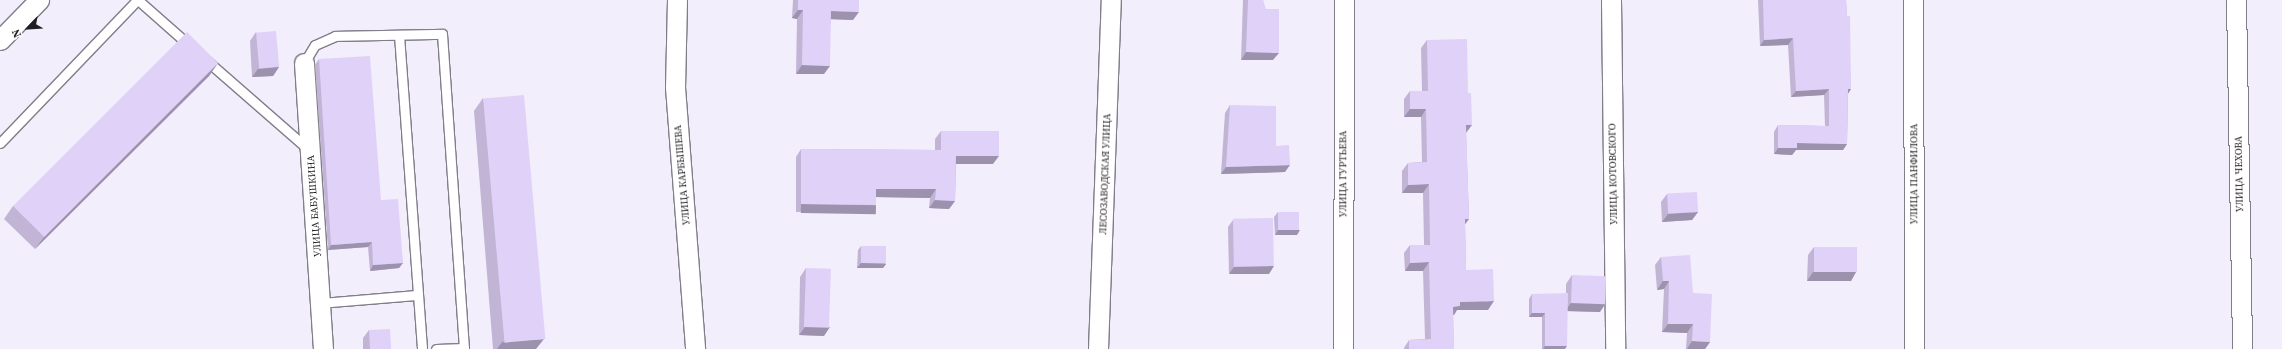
<!DOCTYPE html>
<meta charset="utf-8">
<style>
body{margin:0}
#map{position:relative;width:2282px;height:349px;overflow:hidden;background:#f3eefc;font-family:"Source Serif 4",serif}
div>[style]{position:absolute}
[style*='--x']{left:calc(var(--x)*1px);top:calc(var(--y)*1px);width:calc(var(--w)*1px);rotate:calc(var(--a)*1deg)}
.roads{filter:drop-shadow(1px 0 #817d89) drop-shadow(-1px 0 #817d89) drop-shadow(0 1px #817d89) drop-shadow(0 -1px #817d89)}
.lane>*{height:9px;margin:-4.5px;padding:0 4.5px;transform-origin:4.5px;border-radius:4.5px;background:#fff}
.street>*{height:19px;margin:-9.5px;padding:0 9.5px;transform-origin:9.5px;border-radius:9.5px;background:#fff}
.wall>*{inset:0;background:#c1b4d5}
.shaded-wall>*{inset:0;background:#9d92ae;transform-origin:0 0}
.building>*{inset:0;background:#e0d1f8;transform-origin:0 0}
span{translate:-50% -50%;white-space:nowrap;text-align:center;line-height:1.15;-webkit-text-stroke:3.5px #fff;paint-order:stroke}
.street-label{font-size:10px;color:#201e23}
.north{position:absolute;left:8px;top:8px;width:40px;height:40px;-webkit-text-stroke:3px #fff;paint-order:stroke;rotate:245deg;font-size:11px;font-weight:700;line-height:16px;text-align:center;color:#201e23}
.north::after{content:'';display:block;margin:auto;width:14px;height:18px;background:#201e23;clip-path:polygon(50% 0,100% 100%,50% 72%,0 100%)}
</style>
<div id="map">
<div class="roads">
<div class="lane">
<div style="--x:138;--y:0;--w:69;--a:41.5"></div>
<div style="--x:399;--y:35;--w:315;--a:85.8"></div>
<div style="--x:206;--y:60;--w:137;--a:41.1"></div>
<div style="--x:304;--y:63;--w:21;--a:-59"></div>
<div style="--x:315;--y:45;--w:22;--a:-24"></div>
<div style="--x:335;--y:36;--w:107;--a:-1.1"></div>
<div style="--x:442;--y:34;--w:315;--a:86"></div>
<div style="--x:464;--y:348;--w:28;--a:178"></div>
<div style="--x:0;--y:143;--w:198;--a:-46.2"></div>
<div style="--x:320;--y:303;--w:98;--a:-4.7"></div>
</div>
<div class="street">
<div style="--x:677;--y:0;--w:87;--a:91.3"></div>
<div style="--x:675;--y:87;--w:263;--a:85.6"></div>
<div style="--x:1611;--y:0;--w:349;--a:89.3"></div>
<div style="--x:1913;--y:0;--w:349;--a:89.8"></div>
<div style="--x:2236;--y:0;--w:349;--a:89"></div>
<div style="--x:0;--y:40;--w:56;--a:-45.7"></div>
<div style="--x:304;--y:63;--w:287;--a:86.2"></div>
<div style="--x:1098;--y:349;--w:349;--a:-87.9"></div>
<div style="--x:1343;--y:349;--w:349;--a:-89.8"></div>
</div>
</div>
<div class="wall">
<div style="clip-path:polygon(793px 0,859px 0,853px 20px,831px 19px,824px 74px,796px 74px,797px 19px,792px 18px)"></div>
<div style="clip-path:polygon(1243px 0,1263px 0,1273px 60px,1241px 60px)"></div>
<div style="clip-path:polygon(1758px 0,1846px 0,1851px 89px,1848px 94px,1847px 144px,1843px 150px,1796px 150px,1792px 155px,1774px 154px,1774px 132px,1778px 125px,1825px 126px,1824px 95px,1791px 97px,1788px 45px,1760px 46px)"></div>
<div style="clip-path:polygon(256px 32px,279px 67px,273px 76px,252px 77px,250px 41px)"></div>
<div style="clip-path:polygon(1427px 40px,1466px 133px,1469px 219px,1465px 224px,1466px 270px,1488px 310px,1457px 310px,1454px 315px,1453px 315px,1454px 349px,1404px 349px,1404px 348px,1409px 340px,1425px 339px,1423px 271px,1405px 271px,1404px 253px,1410px 245px,1424px 245px,1423px 193px,1402px 193px,1402px 171px,1408px 163px,1422px 162px,1421px 117px,1404px 117px,1404px 99px,1410px 91px,1422px 91px,1421px 48px)"></div>
<div style="clip-path:polygon(319px 59px,381px 200px,403px 263px,399px 268px,370px 271px,368px 247px,328px 250px,315px 65px)"></div>
<div style="clip-path:polygon(218px 63px,209px 76px,35px 249px,4px 219px,13px 206px)"></div>
<div style="clip-path:polygon(483px 98px,536px 349px,493px 349px,474px 111px)"></div>
<div style="clip-path:polygon(1230px 105px,1276px 146px,1285px 172px,1221px 174px,1225px 113px)"></div>
<div style="clip-path:polygon(941px 131px,993px 164px,956px 164px,955px 201px,949px 209px,929px 208px,930px 198px,876px 197px,876px 205px,870px 213px,796px 212px,796px 157px,801px 149px,935px 150px,935px 139px)"></div>
<div style="clip-path:polygon(1667px 194px,1698px 212px,1692px 220px,1662px 222px,1661px 202px)"></div>
<div style="clip-path:polygon(1278px 212px,1297px 235px,1275px 235px,1274px 217px)"></div>
<div style="clip-path:polygon(1233px 220px,1269px 274px,1229px 274px,1228px 227px)"></div>
<div style="clip-path:polygon(861px 246px,886px 264px,883px 268px,857px 268px,858px 250px)"></div>
<div style="clip-path:polygon(1814px 247px,1856px 272px,1851px 281px,1807px 281px,1808px 255px)"></div>
<div style="clip-path:polygon(1661px 257px,1693px 293px,1710px 342px,1705px 349px,1686px 349px,1687px 333px,1662px 332px,1664px 289px,1657px 290px,1655px 265px)"></div>
<div style="clip-path:polygon(806px 268px,824px 336px,799px 335px,800px 277px)"></div>
<div style="clip-path:polygon(1572px 275px,1600px 312px,1567px 311px,1565px 349px,1542px 349px,1542px 317px,1529px 317px,1529px 299px,1532px 294px,1566px 294px,1566px 284px)"></div>
<div style="clip-path:polygon(369px 330px,391px 349px,363px 349px,363px 338px)"></div>
</div>
<div class="shaded-wall">
<div style="clip-path:polygon(798px 10px,803px 10px,797px 19px,792px 18px)"></div>
<div style="clip-path:polygon(831px 11px,859px 12px,853px 20px,825px 19px)"></div>
<div style="clip-path:polygon(1793px 38px,1788px 45px,1760px 46px,1764px 40px)"></div>
<div style="clip-path:polygon(1246px 52px,1279px 53px,1273px 60px,1241px 60px)"></div>
<div style="clip-path:polygon(218px 63px,209px 76px,35px 249px,44px 237px)"></div>
<div style="clip-path:polygon(802px 65px,830px 66px,824px 74px,796px 74px)"></div>
<div style="clip-path:polygon(279px 67px,273px 76px,252px 77px,258px 69px)"></div>
<div style="clip-path:polygon(1829px 89px,1824px 95px,1791px 97px,1796px 91px)"></div>
<div style="clip-path:polygon(1848px 89px,1851px 89px,1847px 95px)"></div>
<div style="clip-path:polygon(1410px 109px,1426px 109px,1421px 117px,1404px 117px)"></div>
<div style="clip-path:polygon(1466px 125px,1472px 125px,1466px 133px)"></div>
<div style="clip-path:polygon(1797px 143px,1847px 144px,1843px 150px,1796px 150px,1792px 155px,1774px 154px,1778px 148px)"></div>
<div style="clip-path:polygon(956px 156px,999px 156px,993px 164px,951px 164px)"></div>
<div style="clip-path:polygon(1290px 165px,1285px 172px,1221px 174px,1226px 167px)"></div>
<div style="clip-path:polygon(1429px 184px,1423px 193px,1402px 193px,1408px 185px)"></div>
<div style="clip-path:polygon(876px 189px,936px 189px,930px 198px,871px 197px)"></div>
<div style="clip-path:polygon(935px 200px,955px 201px,949px 209px,929px 208px)"></div>
<div style="left:801px;top:204px;width:75px;height:9px;rotate:1deg"></div>
<div style="clip-path:polygon(1698px 212px,1692px 220px,1662px 222px,1668px 214px)"></div>
<div style="clip-path:polygon(1465px 219px,1469px 219px,1463px 227px)"></div>
<div style="clip-path:polygon(1278px 230px,1300px 230px,1297px 235px,1275px 235px)"></div>
<div style="clip-path:polygon(372px 242px,368px 247px,328px 250px,331px 245px)"></div>
<div style="clip-path:polygon(1429px 262px,1423px 271px,1405px 271px,1410px 263px)"></div>
<div style="clip-path:polygon(403px 263px,399px 268px,370px 271px,373px 265px)"></div>
<div style="clip-path:polygon(861px 263px,886px 264px,883px 268px,857px 268px)"></div>
<div style="clip-path:polygon(1274px 266px,1269px 274px,1229px 274px,1234px 267px)"></div>
<div style="clip-path:polygon(1813px 272px,1856px 272px,1851px 281px,1807px 281px)"></div>
<div style="clip-path:polygon(1663px 281px,1669px 281px,1664px 289px,1657px 290px)"></div>
<div style="clip-path:polygon(1494px 301px,1488px 310px,1457px 310px,1454px 315px,1447px 315px,1453px 307px,1460px 302px)"></div>
<div style="clip-path:polygon(1571px 303px,1606px 303px,1600px 312px,1565px 311px)"></div>
<div style="clip-path:polygon(1532px 313px,1545px 313px,1542px 317px,1529px 317px)"></div>
<div style="clip-path:polygon(1668px 324px,1693px 324px,1687px 333px,1662px 332px)"></div>
<div style="clip-path:polygon(805px 327px,830px 327px,824px 336px,799px 335px)"></div>
<div style="clip-path:polygon(544px 339px,536px 349px,497px 349px,502px 342px)"></div>
<div style="clip-path:polygon(1692px 341px,1710px 342px,1705px 349px,1687px 349px)"></div>
<div style="clip-path:polygon(1545px 346px,1567px 346px,1565px 349px,1543px 349px)"></div>
</div>
<div class="building">
<div style="clip-path:polygon(798px 0,859px 0,859px 12px,831px 11px,830px 66px,802px 65px,803px 10px,798px 10px)"></div>
<div style="clip-path:polygon(1248px 0,1263px 0,1266px 9px,1279px 9px,1279px 53px,1246px 52px)"></div>
<div style="clip-path:polygon(1763px 0,1846px 0,1847px 16px,1850px 16px,1851px 89px,1848px 89px,1847px 144px,1797px 143px,1797px 148px,1778px 148px,1778px 125px,1829px 126px,1829px 89px,1796px 91px,1793px 38px,1764px 40px)"></div>
<div style="left:276px;top:31px;width:36px;height:20px;rotate:85deg"></div>
<div style="left:187px;top:32px;width:44px;height:246px;rotate:45deg"></div>
<div style="clip-path:polygon(1467px 39px,1468px 93px,1471px 93px,1472px 125px,1466px 125px,1469px 219px,1465px 219px,1466px 270px,1493px 269px,1494px 301px,1460px 302px,1460px 306px,1453px 307px,1454px 349px,1409px 349px,1409px 340px,1431px 339px,1429px 262px,1410px 263px,1410px 245px,1430px 245px,1429px 184px,1408px 185px,1408px 163px,1427px 162px,1426px 109px,1410px 109px,1410px 91px,1428px 91px,1427px 40px)"></div>
<div style="clip-path:polygon(370px 56px,381px 200px,398px 199px,403px 263px,373px 265px,372px 242px,331px 245px,319px 59px)"></div>
<div style="left:524px;top:95px;width:245px;height:41px;rotate:85deg"></div>
<div style="clip-path:polygon(1230px 105px,1276px 106px,1276px 146px,1289px 145px,1290px 165px,1226px 167px)"></div>
<div style="clip-path:polygon(941px 131px,999px 131px,999px 156px,956px 156px,955px 201px,935px 200px,936px 189px,876px 189px,876px 205px,801px 204px,801px 149px,941px 150px)"></div>
<div style="left:1697px;top:192px;width:20px;height:30px;rotate:87deg"></div>
<div style="left:1278px;top:212px;width:21px;height:18px"></div>
<div style="left:1273px;top:218px;width:48px;height:40px;rotate:89deg"></div>
<div style="left:861px;top:246px;width:25px;height:17px"></div>
<div style="left:1814px;top:247px;width:43px;height:25px"></div>
<div style="clip-path:polygon(1690px 255px,1693px 293px,1712px 294px,1710px 342px,1692px 341px,1693px 324px,1668px 324px,1669px 281px,1663px 281px,1661px 257px)"></div>
<div style="left:806px;top:268px;width:25px;height:59px;rotate:2deg"></div>
<div style="left:1572px;top:275px;width:34px;height:28px;rotate:2deg"></div>
<div style="clip-path:polygon(1568px 293px,1567px 346px,1545px 346px,1545px 313px,1532px 313px,1532px 294px)"></div>
<div style="left:390px;top:329px;width:20px;height:21px;rotate:87deg"></div>
</div>
<div class="street-label">
<span style="left:1105px;top:174px;rotate:-88deg">ЛЕСОЗАВОДСКАЯ УЛИЦА</span>
<span style="left:1343px;top:174px;rotate:-90deg">УЛИЦА ГУРТЬЕВА</span>
<span style="left:1613px;top:174px;rotate:-91deg">УЛИЦА КОТОВСКОГО</span>
<span style="left:1914px;top:174px;rotate:-90deg">УЛИЦА ПАНФИЛОВА</span>
<span style="left:2239px;top:174px;rotate:-91deg">УЛИЦА ЧЕХОВА</span>
<span style="left:682px;top:175px;rotate:-95deg">УЛИЦА КАРБЫШЕВА</span>
<span style="left:314px;top:206px;rotate:-94deg">УЛИЦА БАБУШКИНА</span>
</div>
<div class="north">N</div>
</div>
